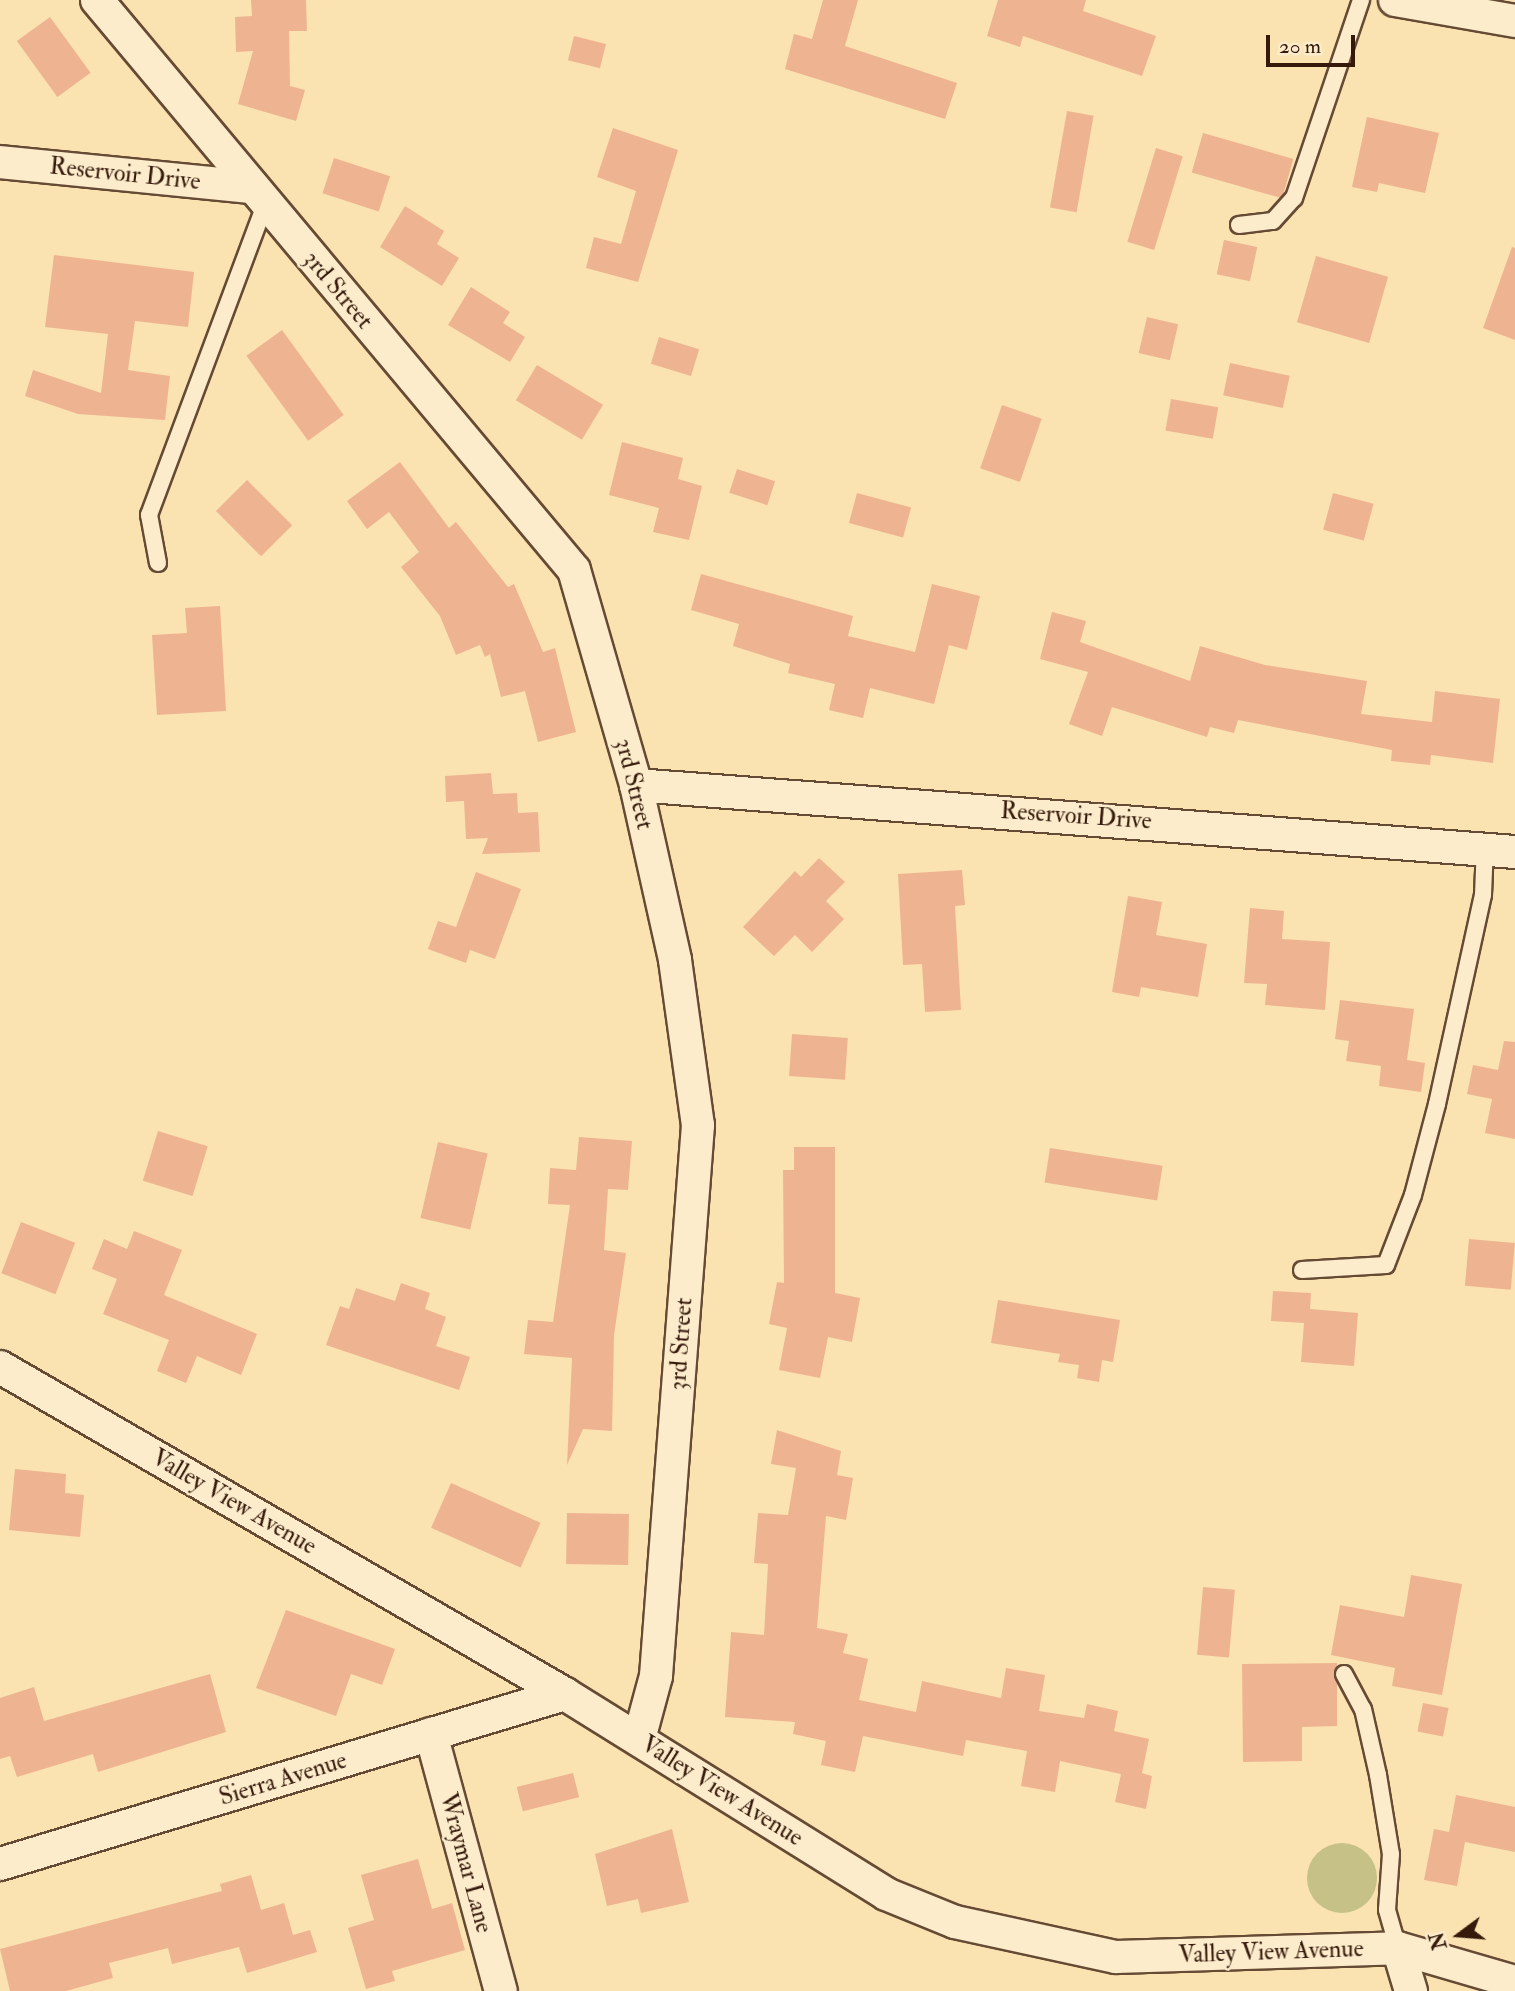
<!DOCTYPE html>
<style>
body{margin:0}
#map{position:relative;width:1515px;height:1991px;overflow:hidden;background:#fbe2b1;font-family:"IM FELL Double Pica",serif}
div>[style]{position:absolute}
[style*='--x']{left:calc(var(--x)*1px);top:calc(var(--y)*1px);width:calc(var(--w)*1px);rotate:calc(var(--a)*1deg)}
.green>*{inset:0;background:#c5c187}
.round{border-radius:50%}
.building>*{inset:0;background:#eeb491;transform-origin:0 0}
.roads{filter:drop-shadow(2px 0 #664b34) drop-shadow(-2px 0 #664b34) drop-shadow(0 2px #664b34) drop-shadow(0 -2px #664b34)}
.lane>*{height:16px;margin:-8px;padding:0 8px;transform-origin:8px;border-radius:8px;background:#fceccc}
.street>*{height:32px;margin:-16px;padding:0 16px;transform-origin:16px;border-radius:16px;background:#fceccc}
span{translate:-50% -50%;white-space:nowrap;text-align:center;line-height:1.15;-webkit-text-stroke:5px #fceccc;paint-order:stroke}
.street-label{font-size:24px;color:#35190a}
.north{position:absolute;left:1424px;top:1900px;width:70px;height:70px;-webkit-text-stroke:5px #fceccc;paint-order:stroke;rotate:254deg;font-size:19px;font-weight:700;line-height:28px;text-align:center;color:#35190a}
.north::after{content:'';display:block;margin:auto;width:24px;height:32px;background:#35190a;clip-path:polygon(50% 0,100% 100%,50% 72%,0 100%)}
.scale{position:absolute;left:1266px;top:35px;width:89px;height:32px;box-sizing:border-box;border:4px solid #35190a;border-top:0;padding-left:9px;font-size:21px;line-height:24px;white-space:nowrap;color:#35190a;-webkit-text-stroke:5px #fceccc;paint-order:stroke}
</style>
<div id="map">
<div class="green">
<div class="round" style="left:1307px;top:1843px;width:70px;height:70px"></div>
</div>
<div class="building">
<div style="clip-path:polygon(251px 0,306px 0,307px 31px,289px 31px,290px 86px,305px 90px,296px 121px,238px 104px,253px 51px,236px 52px,235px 17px,252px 16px)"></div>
<div style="clip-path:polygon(823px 0,858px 0,845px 46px,957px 83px,945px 119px,785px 69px,794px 34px,812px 39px)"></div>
<div style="clip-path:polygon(998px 0,1086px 0,1083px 11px,1156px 36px,1142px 76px,1023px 36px,1020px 47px,987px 36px)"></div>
<div style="left:50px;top:17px;width:69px;height:41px;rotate:54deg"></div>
<div style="left:574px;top:36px;width:33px;height:25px;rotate:14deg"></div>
<div style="left:1067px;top:111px;width:27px;height:98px;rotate:10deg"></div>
<div style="clip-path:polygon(1367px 117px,1439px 133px,1425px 193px,1379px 183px,1377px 192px,1352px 187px)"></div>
<div style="clip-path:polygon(613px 128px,678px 150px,638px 282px,586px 268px,594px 237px,621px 244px,636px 191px,597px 177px)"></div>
<div style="left:1203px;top:133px;width:94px;height:41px;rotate:16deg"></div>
<div style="left:1156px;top:148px;width:28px;height:98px;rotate:17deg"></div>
<div style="left:334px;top:158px;width:59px;height:37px;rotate:18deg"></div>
<div style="clip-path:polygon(405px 206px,444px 231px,437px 244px,459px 258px,442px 286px,380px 247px)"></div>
<div style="left:1224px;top:240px;width:34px;height:35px;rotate:12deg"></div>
<div style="clip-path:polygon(1512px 247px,1515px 248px,1515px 340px,1483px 328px)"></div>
<div style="clip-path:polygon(54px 255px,194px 272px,188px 327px,135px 321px,128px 370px,170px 376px,165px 420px,78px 414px,25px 396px,33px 370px,101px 393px,108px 334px,45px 327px)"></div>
<div style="left:1316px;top:256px;width:75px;height:69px;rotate:16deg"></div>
<div style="clip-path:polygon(471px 287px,510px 312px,503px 323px,525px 337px,510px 362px,448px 325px)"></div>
<div style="left:1147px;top:317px;width:32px;height:37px;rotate:13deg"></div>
<div style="left:282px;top:330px;width:105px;height:44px;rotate:54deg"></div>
<div style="left:659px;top:337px;width:42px;height:28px;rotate:17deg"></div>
<div style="left:1230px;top:363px;width:61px;height:33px;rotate:12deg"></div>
<div style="left:537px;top:365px;width:77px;height:41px;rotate:31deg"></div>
<div style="left:1171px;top:399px;width:48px;height:32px;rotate:10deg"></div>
<div style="left:1002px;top:405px;width:42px;height:67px;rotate:19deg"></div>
<div style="clip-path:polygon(622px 442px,683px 458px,678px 479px,702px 486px,689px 540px,653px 532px,659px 508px,609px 495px)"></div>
<div style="clip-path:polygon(400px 462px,449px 528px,456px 522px,508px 587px,514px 584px,543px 652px,555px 648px,576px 732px,538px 742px,525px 691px,501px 697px,490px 654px,485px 657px,480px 645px,456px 655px,440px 616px,401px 567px,419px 552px,389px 512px,367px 529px,347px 501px)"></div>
<div style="left:737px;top:469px;width:40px;height:25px;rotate:18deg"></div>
<div style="left:247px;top:480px;width:64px;height:44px;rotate:45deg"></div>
<div style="left:857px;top:493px;width:56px;height:31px;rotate:15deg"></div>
<div style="left:1333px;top:493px;width:42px;height:38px;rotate:15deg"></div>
<div style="clip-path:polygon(701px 574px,853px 616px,848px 636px,915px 652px,932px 584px,980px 596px,967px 650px,949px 645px,934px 704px,870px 688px,863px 718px,829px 710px,835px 684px,788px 673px,790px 664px,733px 646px,739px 624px,691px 610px)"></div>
<div style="clip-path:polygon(220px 606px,226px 711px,157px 715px,152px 635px,187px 633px,185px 608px)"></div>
<div style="clip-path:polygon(1052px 612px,1086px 621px,1080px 642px,1190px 681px,1200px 646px,1265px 665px,1367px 681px,1361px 714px,1432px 722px,1435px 691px,1500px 699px,1493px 763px,1431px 755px,1430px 765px,1391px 761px,1392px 750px,1238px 720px,1234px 733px,1210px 727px,1207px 737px,1112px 707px,1102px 736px,1069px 724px,1088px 672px,1040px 659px)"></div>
<div style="clip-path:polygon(491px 773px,493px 794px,517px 793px,518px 813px,538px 812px,540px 852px,482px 854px,488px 838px,466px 839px,464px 801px,446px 802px,445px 776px)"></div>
<div style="clip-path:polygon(819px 858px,845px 882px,826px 901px,844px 919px,812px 952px,795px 935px,774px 956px,743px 927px,795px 871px,801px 877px)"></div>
<div style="clip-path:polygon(962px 870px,965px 905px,955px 906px,961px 1010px,925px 1012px,922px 964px,903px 965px,898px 874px)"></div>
<div style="clip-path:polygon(476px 872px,521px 889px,495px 959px,470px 950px,466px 963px,428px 949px,438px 921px,456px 927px)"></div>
<div style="clip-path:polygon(1128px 896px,1162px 902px,1156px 935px,1207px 944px,1198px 997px,1141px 987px,1139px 997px,1112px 992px)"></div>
<div style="clip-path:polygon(1250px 908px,1284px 911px,1282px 939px,1330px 942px,1325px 1010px,1265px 1005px,1267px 984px,1244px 983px)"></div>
<div style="clip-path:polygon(1340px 1000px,1414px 1009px,1407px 1060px,1425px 1063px,1421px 1092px,1379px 1086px,1381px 1066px,1346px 1061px,1349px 1041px,1335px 1039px)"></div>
<div style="left:792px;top:1034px;width:56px;height:42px;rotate:4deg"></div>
<div style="clip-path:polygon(1504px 1041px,1515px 1042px,1515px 1139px,1485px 1133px,1492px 1099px,1467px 1094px,1473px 1065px,1498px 1070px)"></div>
<div style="left:158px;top:1131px;width:52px;height:52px;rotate:17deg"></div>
<div style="clip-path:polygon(579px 1137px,632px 1141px,628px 1190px,608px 1189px,604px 1250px,626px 1253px,614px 1335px,612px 1431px,583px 1429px,567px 1465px,572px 1358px,524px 1354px,528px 1320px,553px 1322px,570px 1205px,548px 1204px,550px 1168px,576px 1170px)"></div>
<div style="left:438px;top:1142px;width:51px;height:78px;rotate:13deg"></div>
<div style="clip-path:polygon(794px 1147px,835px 1147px,835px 1293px,860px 1298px,852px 1342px,828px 1337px,820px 1378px,779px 1370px,787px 1328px,769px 1324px,777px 1282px,784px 1283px,783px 1170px,794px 1170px)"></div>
<div style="left:1050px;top:1148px;width:114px;height:35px;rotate:9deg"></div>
<div style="left:21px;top:1222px;width:58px;height:55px;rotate:21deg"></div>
<div style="clip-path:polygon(134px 1231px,182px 1250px,164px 1295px,257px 1334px,241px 1375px,197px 1356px,186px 1383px,157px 1371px,169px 1340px,103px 1314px,117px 1279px,92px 1269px,104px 1239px,127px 1249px)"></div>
<div style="left:1469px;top:1239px;width:46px;height:47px;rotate:5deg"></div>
<div style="clip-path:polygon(401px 1283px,430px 1293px,425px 1309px,446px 1317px,436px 1346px,470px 1357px,459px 1390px,326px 1345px,340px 1306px,349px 1309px,356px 1288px,395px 1301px)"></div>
<div style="clip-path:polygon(1273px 1291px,1311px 1293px,1310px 1309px,1358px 1313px,1354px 1366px,1301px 1362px,1304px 1323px,1271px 1321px)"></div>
<div style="clip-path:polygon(998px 1300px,1120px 1320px,1113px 1362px,1102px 1360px,1099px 1382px,1077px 1378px,1079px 1365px,1058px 1362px,1060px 1354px,991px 1343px)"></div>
<div style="clip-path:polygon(777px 1430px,841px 1451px,837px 1475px,853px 1478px,846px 1520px,826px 1516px,817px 1628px,848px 1634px,843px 1653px,868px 1659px,859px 1700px,916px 1712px,922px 1681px,1001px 1698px,1006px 1668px,1045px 1675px,1039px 1711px,1084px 1718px,1087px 1704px,1118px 1711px,1114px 1731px,1149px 1739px,1142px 1773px,1152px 1776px,1146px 1809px,1115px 1802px,1121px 1774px,1060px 1761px,1055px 1792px,1021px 1786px,1027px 1751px,966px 1740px,963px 1756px,863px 1736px,855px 1772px,821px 1765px,826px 1741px,793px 1734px,795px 1722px,725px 1717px,731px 1632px,764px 1635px,768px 1564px,754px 1563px,758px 1513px,788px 1515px,796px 1468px,771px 1464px)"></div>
<div style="clip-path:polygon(15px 1469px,66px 1474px,65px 1493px,84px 1495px,80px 1537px,9px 1530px)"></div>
<div style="left:451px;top:1483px;width:98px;height:49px;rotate:24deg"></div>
<div style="left:567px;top:1513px;width:62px;height:51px;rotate:1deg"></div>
<div style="clip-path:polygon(1411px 1575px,1462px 1584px,1442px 1695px,1392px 1686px,1395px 1668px,1331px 1655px,1340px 1605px,1404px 1617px)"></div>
<div style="left:1203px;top:1587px;width:32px;height:68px;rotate:5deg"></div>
<div style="clip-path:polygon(286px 1610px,395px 1649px,382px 1685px,351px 1674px,336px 1716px,256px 1688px)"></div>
<div style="clip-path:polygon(1337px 1663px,1337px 1726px,1302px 1727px,1302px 1761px,1243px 1762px,1242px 1664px)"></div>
<div style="clip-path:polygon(210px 1674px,226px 1732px,98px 1772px,93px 1754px,17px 1777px,10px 1756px,0 1759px,0 1698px,34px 1687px,44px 1721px)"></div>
<div style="left:1423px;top:1703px;width:26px;height:29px;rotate:11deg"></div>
<div style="left:573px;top:1773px;width:25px;height:58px;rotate:76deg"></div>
<div style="clip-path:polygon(1456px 1795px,1515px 1807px,1515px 1852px,1465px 1842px,1457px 1886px,1424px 1880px,1434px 1829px,1449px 1832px)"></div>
<div style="clip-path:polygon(672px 1829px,689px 1902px,641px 1913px,638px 1899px,607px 1906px,595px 1854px)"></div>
<div style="clip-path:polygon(418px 1859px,432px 1909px,452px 1903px,465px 1950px,392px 1971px,395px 1981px,366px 1989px,348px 1928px,374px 1920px,361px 1875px)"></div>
<div style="clip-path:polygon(251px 1875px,261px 1910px,284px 1903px,293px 1935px,310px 1930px,317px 1952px,247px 1973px,239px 1947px,172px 1964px,168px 1948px,109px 1963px,113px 1978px,66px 1991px,10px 1991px,0 1949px,222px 1891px,220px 1884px)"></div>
</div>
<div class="roads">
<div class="lane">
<div style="--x:1239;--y:225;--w:34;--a:-7"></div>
<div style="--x:1273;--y:221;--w:31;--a:-48"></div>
<div style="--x:1294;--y:198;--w:209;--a:-71.3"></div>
<div style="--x:158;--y:563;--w:49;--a:-100.6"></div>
<div style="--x:149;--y:515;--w:331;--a:-69.5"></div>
<div style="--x:1302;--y:1270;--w:84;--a:-3.4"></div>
<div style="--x:1386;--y:1265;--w:75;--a:-68.9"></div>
<div style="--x:1413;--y:1195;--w:94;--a:-75.2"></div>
<div style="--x:1437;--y:1104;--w:214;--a:-77.6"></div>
<div style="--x:1483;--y:895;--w:49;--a:-87.7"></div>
<div style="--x:1344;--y:1674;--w:40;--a:62"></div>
<div style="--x:1363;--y:1709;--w:68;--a:77.2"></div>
<div style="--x:1378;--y:1775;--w:80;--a:80.7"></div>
<div style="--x:1391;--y:1854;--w:56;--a:94.1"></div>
<div style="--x:1387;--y:1910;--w:40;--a:74"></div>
</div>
<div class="street">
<div style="--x:97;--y:0;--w:743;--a:50.08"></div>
<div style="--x:574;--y:570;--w:224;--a:73.9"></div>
<div style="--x:636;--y:785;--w:179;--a:77.4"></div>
<div style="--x:675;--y:960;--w:167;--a:82.1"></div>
<div style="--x:698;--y:1125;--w:553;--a:94.36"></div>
<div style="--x:656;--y:1676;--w:65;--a:105.1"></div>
<div style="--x:1395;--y:0;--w:122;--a:9.9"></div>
<div style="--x:0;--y:162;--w:251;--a:5.7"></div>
<div style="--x:636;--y:785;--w:882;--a:4.36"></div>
<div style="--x:0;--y:1367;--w:653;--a:30.06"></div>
<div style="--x:565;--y:1694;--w:378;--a:31.9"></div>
<div style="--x:886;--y:1894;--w:74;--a:22.1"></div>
<div style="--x:955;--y:1922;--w:165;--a:12.3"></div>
<div style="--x:1116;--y:1957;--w:282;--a:-1.8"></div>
<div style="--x:1398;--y:1948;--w:122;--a:16.2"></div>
<div style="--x:431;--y:1734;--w:266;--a:74.8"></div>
<div style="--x:0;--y:1864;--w:590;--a:-16.75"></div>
<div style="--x:1398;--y:1948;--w:45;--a:73.2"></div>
</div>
</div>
<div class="street-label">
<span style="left:125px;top:174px;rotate:6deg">Reservoir Drive</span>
<span style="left:338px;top:290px;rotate:50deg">3rd Street</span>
<span style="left:634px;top:784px;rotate:76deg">3rd Street</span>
<span style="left:1076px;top:816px;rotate:4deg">Reservoir Drive</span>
<span style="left:681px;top:1344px;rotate:-86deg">3rd Street</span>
<span style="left:234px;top:1502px;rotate:30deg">Valley View Avenue</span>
<span style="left:283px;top:1779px;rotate:-17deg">Sierra Avenue</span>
<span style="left:722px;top:1791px;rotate:32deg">Valley View Avenue</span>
<span style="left:466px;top:1863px;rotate:75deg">Wraymar Lane</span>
<span style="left:1271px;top:1952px;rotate:-2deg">Valley View Avenue</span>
</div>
<div class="north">N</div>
<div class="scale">20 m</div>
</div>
